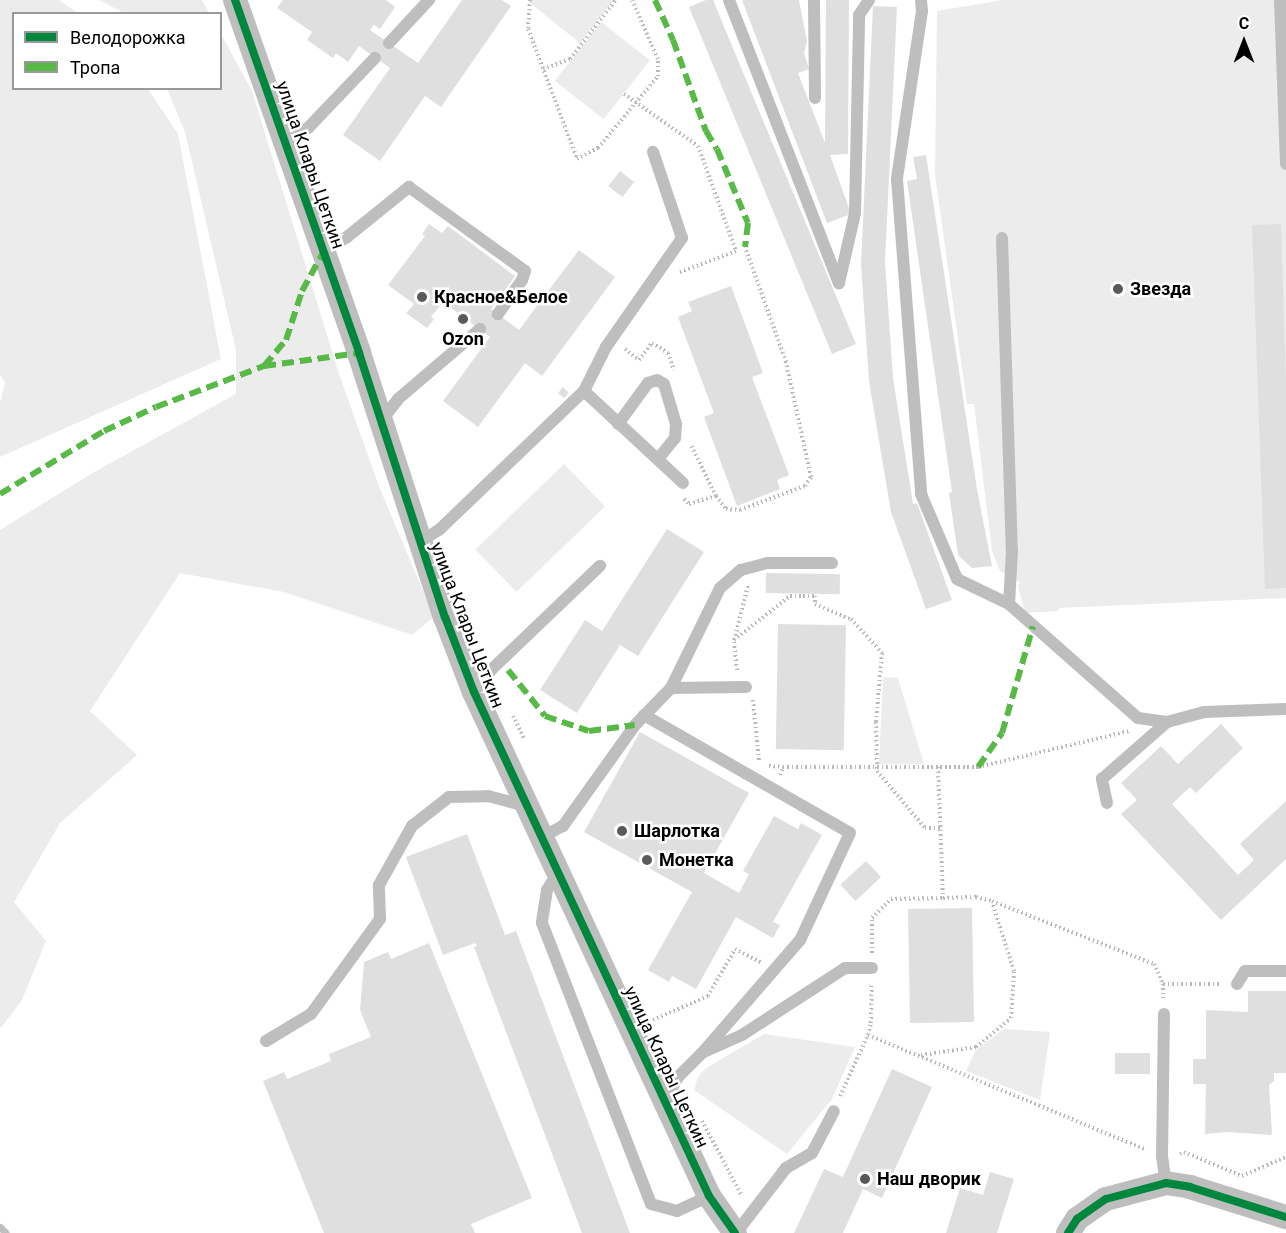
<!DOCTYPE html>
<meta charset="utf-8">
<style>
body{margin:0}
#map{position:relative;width:1286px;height:1233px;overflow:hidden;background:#fff;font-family:Roboto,sans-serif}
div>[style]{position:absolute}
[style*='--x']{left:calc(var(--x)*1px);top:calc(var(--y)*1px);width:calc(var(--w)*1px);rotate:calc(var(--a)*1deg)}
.green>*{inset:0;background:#ececec;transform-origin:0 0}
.stream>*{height:7px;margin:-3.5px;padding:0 3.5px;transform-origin:3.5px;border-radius:3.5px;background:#bfbfbf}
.building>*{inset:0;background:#dfdfdf;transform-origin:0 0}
.path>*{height:4px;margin-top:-2px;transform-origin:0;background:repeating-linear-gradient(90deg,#b9b9b9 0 1.5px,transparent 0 4.5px)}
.lane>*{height:12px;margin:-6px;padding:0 6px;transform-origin:6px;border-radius:6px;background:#bebebe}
.street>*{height:24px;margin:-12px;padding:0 12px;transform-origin:12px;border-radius:12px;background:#bebebe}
.quiet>*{height:6px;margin-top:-3px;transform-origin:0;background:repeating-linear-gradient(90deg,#58b947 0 12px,transparent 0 18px)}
.cycleway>*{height:8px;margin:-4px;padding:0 4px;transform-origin:4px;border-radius:4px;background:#00873e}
.dots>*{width:16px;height:16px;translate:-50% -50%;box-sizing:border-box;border:3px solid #fff;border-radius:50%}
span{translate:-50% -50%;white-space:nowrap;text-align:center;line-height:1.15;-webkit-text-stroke:5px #fff;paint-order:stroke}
.street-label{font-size:18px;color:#000}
.poi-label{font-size:18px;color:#000;font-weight:700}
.left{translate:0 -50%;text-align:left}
.legend{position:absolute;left:12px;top:12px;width:210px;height:78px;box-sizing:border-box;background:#fff;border:2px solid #999;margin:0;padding:8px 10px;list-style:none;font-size:18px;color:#000}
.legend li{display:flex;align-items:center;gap:12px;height:30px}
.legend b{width:30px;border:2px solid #999}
.north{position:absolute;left:1214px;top:12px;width:60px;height:60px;-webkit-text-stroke:4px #fff;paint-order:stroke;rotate:0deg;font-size:16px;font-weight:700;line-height:24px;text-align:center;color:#000}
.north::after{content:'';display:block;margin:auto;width:21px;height:27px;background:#000;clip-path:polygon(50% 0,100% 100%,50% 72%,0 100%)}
</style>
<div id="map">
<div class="green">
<div style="clip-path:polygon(0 0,59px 0,78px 13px,14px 14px,14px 88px,148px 89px,178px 134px,221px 359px,0 457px,0 403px,5px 382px,0 375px)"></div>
<div style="clip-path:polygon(99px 0,202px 0,209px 13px,124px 13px)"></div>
<div style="clip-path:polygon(532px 0,614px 0,580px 43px,530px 3px)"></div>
<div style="clip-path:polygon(1003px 0,1286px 0,1286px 598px,1059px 608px,1058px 611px,1025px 613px,1018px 586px,1020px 582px,1000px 571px,992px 551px,974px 404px,967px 404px,935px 175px,937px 11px)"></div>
<div style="left:601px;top:22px;width:62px;height:75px;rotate:38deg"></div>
<div style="clip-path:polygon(221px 34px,252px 91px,339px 374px,380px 489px,434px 617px,412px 635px,284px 592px,180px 573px,90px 711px,137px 755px,60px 823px,14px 902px,46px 941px,22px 1000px,0 1029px,0 530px,96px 471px,236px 394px,236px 350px,185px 132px,167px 89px,220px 88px)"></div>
<div style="left:564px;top:464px;width:59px;height:123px;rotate:46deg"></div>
<div style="clip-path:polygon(883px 677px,898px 678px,924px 764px,879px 764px)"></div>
<div style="clip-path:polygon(1004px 1029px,1050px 1032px,1040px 1100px,966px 1071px,976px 1050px)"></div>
<div style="clip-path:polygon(764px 1034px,855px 1047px,832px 1099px,787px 1154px,694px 1090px,698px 1077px,706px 1068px)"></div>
</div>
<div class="stream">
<div style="--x:0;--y:1227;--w:8;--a:45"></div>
</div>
<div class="building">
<div style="clip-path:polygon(283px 0,386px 0,395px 7px,380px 29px,374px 25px,370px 30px,418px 63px,462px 0,502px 0,511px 6px,441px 107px,425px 96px,380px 161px,343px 135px,390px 68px,359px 46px,348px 62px,336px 53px,333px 58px,307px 40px,312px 32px,277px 8px)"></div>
<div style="clip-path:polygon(706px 0,713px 0,856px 344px,832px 354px,689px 7px)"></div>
<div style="clip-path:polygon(742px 0,799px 0,807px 42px,804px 53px,809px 69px,798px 73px,825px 143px,826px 0,849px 0,848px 154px,830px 155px,851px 214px,827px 223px)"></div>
<div style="clip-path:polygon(873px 6px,897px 7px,885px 262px,893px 378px,913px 504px,917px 503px,952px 600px,926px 609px,891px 512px,869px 381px,861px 264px)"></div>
<div style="clip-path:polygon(926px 155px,977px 489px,992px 566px,972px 568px,958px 555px,949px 493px,952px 492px,907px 181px,917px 179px,913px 157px)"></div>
<div style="left:620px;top:171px;width:18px;height:19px;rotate:38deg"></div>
<div style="clip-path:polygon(429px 224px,442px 233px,448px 226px,515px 276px,491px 309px,519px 330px,579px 250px,615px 277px,542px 376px,525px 363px,478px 427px,443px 401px,490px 337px,443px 302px,431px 317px,434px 319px,427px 328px,406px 313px,414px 304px,388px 285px,425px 236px,422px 234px)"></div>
<div style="clip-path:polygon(1281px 224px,1286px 380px,1286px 588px,1265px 589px,1252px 225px)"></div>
<div style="clip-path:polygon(731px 286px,763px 373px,752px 377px,789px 475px,777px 480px,780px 489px,737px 506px,704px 417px,714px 413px,678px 317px,692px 311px,688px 302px)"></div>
<div style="clip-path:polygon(563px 387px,569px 393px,564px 398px,558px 393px)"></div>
<div style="clip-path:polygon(667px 529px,704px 552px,638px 656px,620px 645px,577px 713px,540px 690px,585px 620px,602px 631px)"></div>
<div style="left:766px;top:573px;width:74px;height:20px;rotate:1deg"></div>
<div style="left:778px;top:624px;width:68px;height:125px;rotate:1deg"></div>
<div style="clip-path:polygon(1221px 724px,1243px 748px,1196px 793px,1190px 787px,1172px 804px,1238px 875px,1254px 860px,1240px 844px,1286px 801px,1286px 859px,1221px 920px,1121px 814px,1137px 800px,1121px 783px,1161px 746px,1178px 764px)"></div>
<div style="clip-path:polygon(640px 732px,749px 793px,704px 873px,739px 893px,749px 874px,743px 871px,774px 816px,798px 829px,801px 823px,822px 835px,773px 922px,780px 925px,773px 938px,736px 917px,696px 989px,672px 976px,669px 982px,648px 970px,692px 892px,584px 832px)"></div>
<div style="clip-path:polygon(467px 834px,505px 935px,516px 931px,630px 1233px,582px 1233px,474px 947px,477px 946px,475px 943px,443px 955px,406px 857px)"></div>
<div style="left:866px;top:861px;width:22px;height:35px;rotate:47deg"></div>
<div style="left:972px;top:908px;width:114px;height:64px;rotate:89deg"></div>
<div style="clip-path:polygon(429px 943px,532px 1198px,471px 1224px,475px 1233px,324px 1233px,263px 1081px,284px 1072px,287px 1079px,331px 1061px,329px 1054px,371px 1037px,360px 1010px,364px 962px,388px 952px,391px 959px)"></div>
<div style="clip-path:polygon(1248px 991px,1286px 991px,1286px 1073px,1274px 1073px,1274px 1081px,1269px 1085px,1272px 1135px,1227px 1132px,1205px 1134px,1206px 1084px,1193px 1084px,1193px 1059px,1206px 1059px,1206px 1010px,1248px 1012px)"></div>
<div style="left:1150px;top:1053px;width:21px;height:35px;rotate:90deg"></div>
<div style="clip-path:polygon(892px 1069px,932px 1087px,882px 1198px,863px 1189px,843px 1233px,794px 1233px,824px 1169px,843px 1177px)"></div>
<div style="clip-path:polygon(990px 1172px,1014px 1179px,997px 1233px,946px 1233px,960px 1188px,983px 1195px)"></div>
</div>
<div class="path">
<div style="--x:530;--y:0;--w:29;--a:94"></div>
<div style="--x:528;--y:29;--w:139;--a:69.3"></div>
<div style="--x:577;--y:159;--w:24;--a:-28"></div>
<div style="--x:598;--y:148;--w:94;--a:-50.2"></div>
<div style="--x:658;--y:76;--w:17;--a:-90"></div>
<div style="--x:658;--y:59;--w:64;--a:-113.8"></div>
<div style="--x:543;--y:69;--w:29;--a:-20"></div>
<div style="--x:570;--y:59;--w:75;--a:-52.1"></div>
<div style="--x:624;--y:94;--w:90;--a:35.1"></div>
<div style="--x:698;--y:146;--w:112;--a:70.1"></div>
<div style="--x:736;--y:251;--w:60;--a:159.4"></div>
<div style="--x:625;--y:349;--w:18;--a:38"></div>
<div style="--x:639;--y:360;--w:21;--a:-53"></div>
<div style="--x:652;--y:343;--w:19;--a:32"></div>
<div style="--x:668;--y:353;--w:18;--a:71"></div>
<div style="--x:716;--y:496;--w:16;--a:52"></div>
<div style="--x:726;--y:509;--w:14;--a:4"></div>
<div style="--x:740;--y:510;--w:69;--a:-20.3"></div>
<div style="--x:805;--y:486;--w:11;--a:-56"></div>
<div style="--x:811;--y:477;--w:118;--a:-102.3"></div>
<div style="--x:786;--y:362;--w:122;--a:-109.6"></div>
<div style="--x:684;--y:499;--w:7;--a:45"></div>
<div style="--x:689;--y:504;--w:28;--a:-17"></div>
<div style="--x:716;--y:496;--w:57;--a:-116.1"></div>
<div style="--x:734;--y:640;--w:71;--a:-38.2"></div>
<div style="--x:790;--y:596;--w:25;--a:0"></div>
<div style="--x:815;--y:596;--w:8;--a:90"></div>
<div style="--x:815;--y:604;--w:39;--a:23"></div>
<div style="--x:851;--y:619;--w:46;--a:47.6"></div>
<div style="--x:882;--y:653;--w:69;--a:95"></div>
<div style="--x:876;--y:722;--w:49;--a:88.8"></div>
<div style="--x:877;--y:771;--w:75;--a:49.9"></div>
<div style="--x:925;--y:828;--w:15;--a:0"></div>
<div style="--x:737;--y:670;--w:30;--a:-96"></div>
<div style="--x:734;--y:640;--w:56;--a:-75.5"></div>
<div style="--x:753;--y:700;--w:61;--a:84.4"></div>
<div style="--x:513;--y:716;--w:25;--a:64"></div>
<div style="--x:769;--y:766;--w:14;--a:4"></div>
<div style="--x:938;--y:767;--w:131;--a:87.8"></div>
<div style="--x:943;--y:898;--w:33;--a:-2"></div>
<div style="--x:976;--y:897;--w:16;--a:14"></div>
<div style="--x:992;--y:901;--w:174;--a:21.3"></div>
<div style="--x:1154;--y:964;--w:22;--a:66"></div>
<div style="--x:1163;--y:984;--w:58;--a:0"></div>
<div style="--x:780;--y:775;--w:9;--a:-69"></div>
<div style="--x:783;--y:767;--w:195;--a:0"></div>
<div style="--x:978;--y:767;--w:155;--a:-13.4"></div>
<div style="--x:872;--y:953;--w:35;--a:-90"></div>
<div style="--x:872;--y:918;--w:27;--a:-45"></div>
<div style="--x:891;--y:899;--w:52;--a:-1.1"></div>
<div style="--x:1163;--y:984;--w:14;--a:90"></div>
<div style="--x:653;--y:1020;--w:60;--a:-23.6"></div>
<div style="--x:708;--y:996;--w:54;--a:-60.1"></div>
<div style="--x:735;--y:949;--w:29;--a:27"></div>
<div style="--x:868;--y:1035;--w:300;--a:22.4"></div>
<div style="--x:921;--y:1055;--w:56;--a:-8.3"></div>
<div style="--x:976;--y:1047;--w:45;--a:-39.6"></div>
<div style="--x:1011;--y:1018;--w:47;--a:-86.3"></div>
<div style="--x:1014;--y:971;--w:72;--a:-107.7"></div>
<div style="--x:840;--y:1096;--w:67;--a:-65.3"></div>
<div style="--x:868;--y:1035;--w:12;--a:-76"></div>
<div style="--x:871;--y:1023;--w:39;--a:-89"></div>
<div style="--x:702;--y:1121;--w:85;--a:61.9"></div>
<div style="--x:1180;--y:1154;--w:4;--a:-27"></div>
<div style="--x:1184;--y:1152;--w:63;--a:22.5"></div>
<div style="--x:1242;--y:1176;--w:48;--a:-23.4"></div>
</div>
<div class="lane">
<div style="--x:729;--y:0;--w:304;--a:68.8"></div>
<div style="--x:839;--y:283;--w:72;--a:-77.1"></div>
<div style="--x:855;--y:213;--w:198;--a:-88.8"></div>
<div style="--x:859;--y:15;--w:18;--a:-56"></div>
<div style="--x:814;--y:0;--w:98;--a:89.4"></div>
<div style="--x:921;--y:0;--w:11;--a:85"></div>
<div style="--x:922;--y:11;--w:170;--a:98.5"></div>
<div style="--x:897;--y:179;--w:316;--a:85.6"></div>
<div style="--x:921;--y:494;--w:92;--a:67"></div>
<div style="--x:957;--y:579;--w:58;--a:25.7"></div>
<div style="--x:1009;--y:604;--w:172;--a:41.5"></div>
<div style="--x:1138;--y:718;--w:29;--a:8"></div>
<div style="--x:1167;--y:722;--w:38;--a:-15"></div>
<div style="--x:1204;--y:712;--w:82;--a:-2.1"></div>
<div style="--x:1280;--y:0;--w:164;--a:87.9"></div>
<div style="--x:389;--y:43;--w:59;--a:-47.1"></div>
<div style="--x:286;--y:138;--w:24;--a:-24"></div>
<div style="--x:308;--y:128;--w:97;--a:-46.3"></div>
<div style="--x:1002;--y:238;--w:313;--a:88.2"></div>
<div style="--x:1012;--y:551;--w:53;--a:93.2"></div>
<div style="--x:324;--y:251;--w:27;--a:-31"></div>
<div style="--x:347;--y:237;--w:80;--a:-38.9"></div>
<div style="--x:409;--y:187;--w:143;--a:35.9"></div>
<div style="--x:525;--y:271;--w:9;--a:108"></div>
<div style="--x:522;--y:280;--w:42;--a:125.2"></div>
<div style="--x:584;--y:391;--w:135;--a:42.9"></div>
<div style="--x:381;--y:421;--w:28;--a:-52"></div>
<div style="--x:398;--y:399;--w:108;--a:-40.5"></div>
<div style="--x:618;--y:424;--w:51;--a:-53.8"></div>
<div style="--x:648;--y:383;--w:9;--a:-18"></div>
<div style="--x:657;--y:380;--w:8;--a:30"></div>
<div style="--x:664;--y:384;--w:42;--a:73.3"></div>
<div style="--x:676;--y:424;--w:14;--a:94"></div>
<div style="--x:675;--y:438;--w:27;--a:129"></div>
<div style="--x:420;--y:542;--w:24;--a:-33"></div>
<div style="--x:440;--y:529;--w:199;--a:-43.8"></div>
<div style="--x:584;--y:391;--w:49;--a:-63.4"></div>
<div style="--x:606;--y:347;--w:133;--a:-55.1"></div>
<div style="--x:682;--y:238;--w:91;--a:-108.6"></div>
<div style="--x:671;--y:688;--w:75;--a:-0.8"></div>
<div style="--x:474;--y:692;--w:28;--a:-52"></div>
<div style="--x:491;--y:670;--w:151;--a:-43.7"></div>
<div style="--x:644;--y:715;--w:237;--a:29.8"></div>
<div style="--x:850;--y:833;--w:118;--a:115"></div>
<div style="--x:800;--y:940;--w:150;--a:130.9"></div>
<div style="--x:702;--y:1053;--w:34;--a:135"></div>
<div style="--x:678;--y:1077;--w:27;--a:118"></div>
<div style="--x:1107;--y:803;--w:25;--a:-102"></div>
<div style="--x:1102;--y:779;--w:86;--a:-41.2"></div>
<div style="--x:542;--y:837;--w:24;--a:-28"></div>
<div style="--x:563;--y:826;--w:124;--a:-54.5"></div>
<div style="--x:635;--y:725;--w:52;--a:-45.8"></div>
<div style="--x:671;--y:688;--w:111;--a:-63.9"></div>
<div style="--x:720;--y:588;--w:28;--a:-41"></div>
<div style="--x:741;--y:570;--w:28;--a:-15"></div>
<div style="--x:768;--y:563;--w:64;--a:0"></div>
<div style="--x:558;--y:873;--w:20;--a:123"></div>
<div style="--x:547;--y:890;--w:33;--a:99"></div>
<div style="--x:542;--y:923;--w:301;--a:68.8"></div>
<div style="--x:651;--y:1204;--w:27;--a:15"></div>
<div style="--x:677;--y:1211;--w:35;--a:-25"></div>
<div style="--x:1237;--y:984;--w:15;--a:-58"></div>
<div style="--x:1245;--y:971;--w:41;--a:0"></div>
<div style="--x:1164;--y:1014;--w:142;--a:90.8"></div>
<div style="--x:1162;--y:1156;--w:27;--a:82"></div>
<div style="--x:266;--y:1041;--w:52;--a:-31"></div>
<div style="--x:311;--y:1014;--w:117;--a:-54"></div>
<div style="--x:380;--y:919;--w:34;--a:-92"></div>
<div style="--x:379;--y:885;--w:68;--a:-60.8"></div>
<div style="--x:412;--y:826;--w:47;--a:-38.1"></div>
<div style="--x:449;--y:797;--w:39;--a:-1"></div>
<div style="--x:488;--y:796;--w:39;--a:15"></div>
<div style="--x:706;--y:1051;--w:39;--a:-24"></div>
<div style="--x:742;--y:1035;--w:123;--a:-33"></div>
<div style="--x:845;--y:968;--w:27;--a:0"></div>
<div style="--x:736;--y:1233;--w:82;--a:-52.4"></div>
<div style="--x:786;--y:1168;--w:30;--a:-30"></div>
<div style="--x:812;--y:1153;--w:47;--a:-62.4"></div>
</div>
<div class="street">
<div style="--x:235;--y:0;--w:374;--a:70.6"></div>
<div style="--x:359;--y:353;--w:278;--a:72"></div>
<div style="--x:445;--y:617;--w:80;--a:68.9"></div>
<div style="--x:474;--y:692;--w:556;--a:65"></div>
<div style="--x:709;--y:1196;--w:45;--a:54.9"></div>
<div style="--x:1068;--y:1233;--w:17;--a:-57"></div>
<div style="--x:1077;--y:1219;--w:35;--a:-35"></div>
<div style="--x:1106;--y:1199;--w:62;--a:-14.9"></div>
<div style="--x:1166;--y:1183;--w:24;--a:9"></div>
<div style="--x:1190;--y:1187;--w:101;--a:17.4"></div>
</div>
<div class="quiet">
<div style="--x:655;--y:0;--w:44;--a:65.8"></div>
<div style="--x:673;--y:40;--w:97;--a:70.1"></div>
<div style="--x:706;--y:131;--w:21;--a:59"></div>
<div style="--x:717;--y:149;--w:80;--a:67.3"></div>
<div style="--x:748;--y:223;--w:24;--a:97"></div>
<div style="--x:264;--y:366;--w:34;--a:-50"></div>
<div style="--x:286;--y:340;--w:52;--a:-71.9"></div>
<div style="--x:302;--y:291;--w:46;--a:-61.2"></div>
<div style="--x:0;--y:494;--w:122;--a:-31.2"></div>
<div style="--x:104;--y:431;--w:57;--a:-24.8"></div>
<div style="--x:156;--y:407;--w:116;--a:-20.8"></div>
<div style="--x:264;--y:366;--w:96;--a:-7.8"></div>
<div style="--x:508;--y:670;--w:59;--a:51.2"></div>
<div style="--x:545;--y:716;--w:46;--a:18.8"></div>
<div style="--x:589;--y:731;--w:46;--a:-7.4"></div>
<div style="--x:978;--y:767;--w:42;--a:-54.8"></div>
<div style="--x:1002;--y:733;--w:111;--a:-73.8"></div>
</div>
<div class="cycleway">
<div style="--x:235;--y:0;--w:374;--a:70.6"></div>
<div style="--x:359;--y:353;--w:278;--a:72"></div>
<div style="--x:445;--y:617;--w:80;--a:68.9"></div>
<div style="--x:474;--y:692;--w:556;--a:65"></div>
<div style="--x:709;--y:1196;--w:45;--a:54.9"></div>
<div style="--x:1068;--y:1233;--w:17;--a:-57"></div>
<div style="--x:1077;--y:1219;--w:35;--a:-35"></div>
<div style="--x:1106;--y:1199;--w:62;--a:-14.9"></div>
<div style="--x:1166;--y:1183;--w:24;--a:9"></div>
<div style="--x:1190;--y:1187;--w:101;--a:17.4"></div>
</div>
<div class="dots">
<div style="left:1118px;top:289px;background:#595959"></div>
<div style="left:422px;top:297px;background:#595959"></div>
<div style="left:463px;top:319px;background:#595959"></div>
<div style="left:622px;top:831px;background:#595959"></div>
<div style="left:647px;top:860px;background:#595959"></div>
<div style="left:865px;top:1179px;background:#595959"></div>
</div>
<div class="street-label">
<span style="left:310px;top:165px;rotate:71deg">улица Клары Цеткин</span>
<span style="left:467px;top:625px;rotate:69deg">улица Клары Цеткин</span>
<span style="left:666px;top:1067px;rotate:65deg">улица Клары Цеткин</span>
</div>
<div class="poi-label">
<span class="left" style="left:1130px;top:289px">Звезда</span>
<span class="left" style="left:434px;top:297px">Красное&amp;Белое</span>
<span style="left:463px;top:339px">Ozon</span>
<span class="left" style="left:634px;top:831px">Шарлотка</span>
<span class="left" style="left:659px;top:860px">Монетка</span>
<span class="left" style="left:877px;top:1179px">Наш дворик</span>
</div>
<ul class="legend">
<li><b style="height:8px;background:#00873e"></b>Велодорожка</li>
<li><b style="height:8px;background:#58b947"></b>Тропа</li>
</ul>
<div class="north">С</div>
</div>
